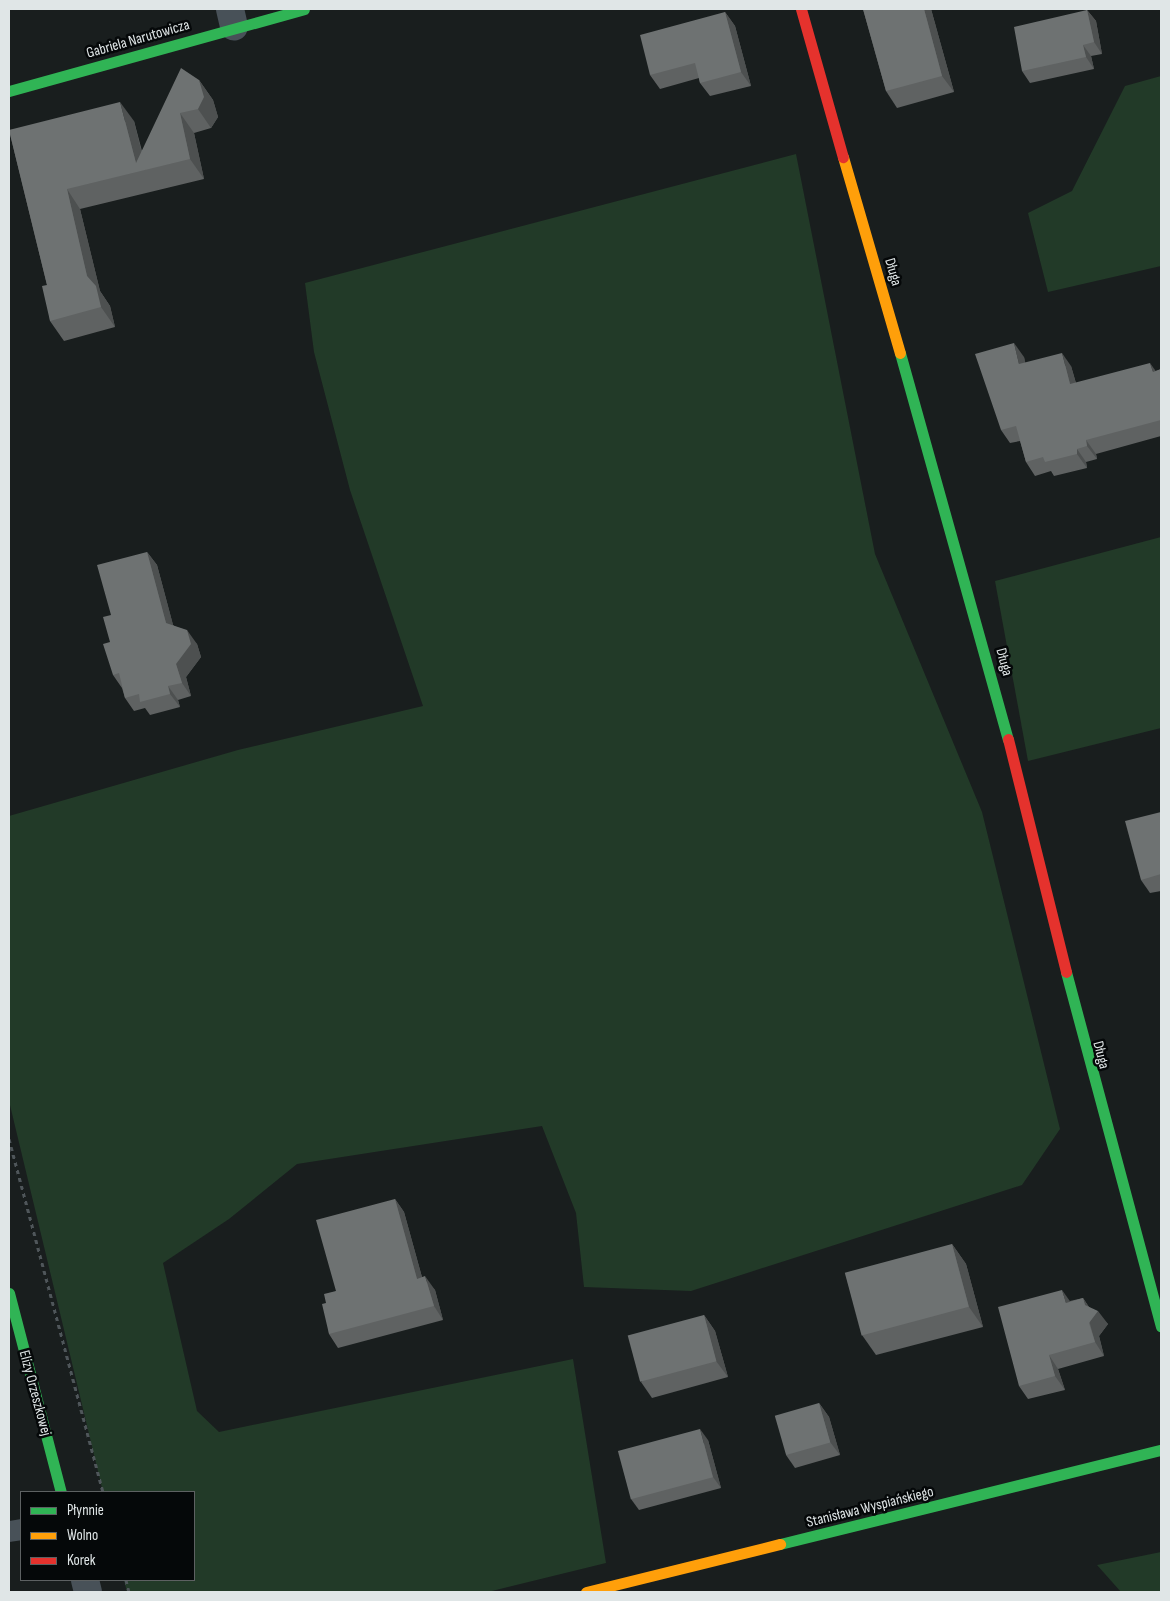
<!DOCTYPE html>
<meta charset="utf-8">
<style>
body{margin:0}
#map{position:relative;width:1170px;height:1601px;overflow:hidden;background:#191e1e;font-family:"Sofia Sans Condensed",sans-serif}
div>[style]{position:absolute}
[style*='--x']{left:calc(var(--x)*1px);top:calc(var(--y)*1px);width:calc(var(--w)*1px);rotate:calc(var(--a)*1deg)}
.green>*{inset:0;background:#223a28}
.path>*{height:3px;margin-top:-1.5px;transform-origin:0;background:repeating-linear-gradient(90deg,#4f565a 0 4px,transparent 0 8px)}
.lane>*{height:21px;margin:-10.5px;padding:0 10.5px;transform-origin:10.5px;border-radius:10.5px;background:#485158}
.street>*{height:28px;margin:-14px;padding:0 14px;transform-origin:14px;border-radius:14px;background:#485158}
.fast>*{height:11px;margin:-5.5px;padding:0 5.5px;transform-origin:5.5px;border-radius:5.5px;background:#30b455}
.slow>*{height:11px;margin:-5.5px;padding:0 5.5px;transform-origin:5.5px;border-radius:5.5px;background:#ff9f0a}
.jam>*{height:11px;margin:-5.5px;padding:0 5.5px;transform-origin:5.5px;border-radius:5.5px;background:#e5322d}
.wall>*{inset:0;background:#5f6262}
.shaded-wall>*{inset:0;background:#4d5050}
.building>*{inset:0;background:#6e7272;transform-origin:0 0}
span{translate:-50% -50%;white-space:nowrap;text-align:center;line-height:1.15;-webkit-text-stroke:5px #050809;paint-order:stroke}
.street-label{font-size:15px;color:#e0e6e7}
.frame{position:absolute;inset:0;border:10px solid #e0e6e7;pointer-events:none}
.legend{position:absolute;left:20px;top:1491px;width:175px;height:90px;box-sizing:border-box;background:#050809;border:1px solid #5d6162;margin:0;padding:6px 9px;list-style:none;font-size:15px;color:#e0e6e7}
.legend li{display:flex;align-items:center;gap:10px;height:25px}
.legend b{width:25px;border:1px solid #5d6162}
</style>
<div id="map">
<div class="green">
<div style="clip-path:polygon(1161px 76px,1161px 266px,1048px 292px,1028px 213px,1072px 191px,1125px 86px)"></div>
<div style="clip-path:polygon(796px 154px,875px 554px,982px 812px,1060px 1129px,1022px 1185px,691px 1291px,584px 1287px,576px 1213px,542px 1126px,297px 1164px,229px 1219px,163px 1263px,197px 1411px,219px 1432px,573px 1359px,606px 1563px,488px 1592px,127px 1592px,124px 1580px,194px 1580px,194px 1492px,103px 1492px,9px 1101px,9px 816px,238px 750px,423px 706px,350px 490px,314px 352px,305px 283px)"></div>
<div style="clip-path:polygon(1161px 537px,1161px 728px,1028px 761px,995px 581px)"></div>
<div style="clip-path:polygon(1161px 1552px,1161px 1592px,1121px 1592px,1097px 1565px)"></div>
</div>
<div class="path">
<div style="--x:9;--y:1139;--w:365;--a:75.1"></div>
<div style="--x:126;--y:1580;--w:12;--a:76"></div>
</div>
<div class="lane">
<div style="--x:9;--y:1531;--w:12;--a:-9"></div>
</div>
<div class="street">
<div style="--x:230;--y:9;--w:18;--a:77"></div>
<div style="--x:85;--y:1580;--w:12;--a:76"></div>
</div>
<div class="fast">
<div style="--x:9;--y:91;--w:306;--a:-15.5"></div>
<div style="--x:900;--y:353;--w:401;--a:74.4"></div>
<div style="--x:1066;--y:972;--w:367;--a:75"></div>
<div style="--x:9;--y:1293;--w:206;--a:75.4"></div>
<div style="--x:780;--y:1544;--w:392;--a:-13.9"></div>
</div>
<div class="slow">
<div style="--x:843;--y:157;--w:204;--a:73.8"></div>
<div style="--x:586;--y:1592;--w:200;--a:-13.9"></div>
</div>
<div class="jam">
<div style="--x:801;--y:9;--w:154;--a:74.2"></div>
<div style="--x:1008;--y:739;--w:240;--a:76"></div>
</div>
<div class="wall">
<div style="clip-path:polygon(863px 9px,931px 9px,954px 92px,897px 108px,886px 91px)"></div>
<div style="clip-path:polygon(1087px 10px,1096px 21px,1102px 54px,1091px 56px,1094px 69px,1030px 83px,1022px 71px)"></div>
<div style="clip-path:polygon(725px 12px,735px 26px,751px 86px,710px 96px,700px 83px,699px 78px,660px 89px,650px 75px)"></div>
<div style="clip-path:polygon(199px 80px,213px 100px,218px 117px,211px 128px,194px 133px,204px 179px,80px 209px,100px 291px,110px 306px,115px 327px,64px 341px,50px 321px,47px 285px,9px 130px,134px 121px,142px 151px)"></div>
<div style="clip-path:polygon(1024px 357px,1025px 363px,1071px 366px,1076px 383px,1156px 371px,1161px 369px,1161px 436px,1096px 454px,1097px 459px,1086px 462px,1087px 468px,1054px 476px,1051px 471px,1035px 476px,1026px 462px,1020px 441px,1010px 443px,1001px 430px)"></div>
<div style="clip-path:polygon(147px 552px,157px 565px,173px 625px,197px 644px,201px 657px,186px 677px,191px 696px,178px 700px,180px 707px,150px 715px,145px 708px,134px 711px,125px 698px,122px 688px,113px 675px,111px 615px)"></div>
<div style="clip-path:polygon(1161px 812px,1161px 891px,1150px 893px,1141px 880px)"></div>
<div style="clip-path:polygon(395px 1199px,404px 1212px,422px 1277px,435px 1290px,443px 1320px,338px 1348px,329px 1334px,326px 1303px,336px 1291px)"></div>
<div style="clip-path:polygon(952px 1244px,966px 1264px,983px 1327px,876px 1355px,862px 1335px)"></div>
<div style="clip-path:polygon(1083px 1298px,1089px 1307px,1108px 1324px,1099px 1336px,1104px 1356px,1058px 1369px,1065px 1390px,1028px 1399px,1019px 1386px,1070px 1301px)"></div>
<div style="clip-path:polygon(704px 1315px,715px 1331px,728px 1377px,652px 1398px,641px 1382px)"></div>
<div style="clip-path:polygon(819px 1403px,829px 1417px,840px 1455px,795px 1468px,786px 1455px)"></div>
<div style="clip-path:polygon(708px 1440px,721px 1488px,639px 1510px,631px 1499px)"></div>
</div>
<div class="shaded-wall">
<div style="clip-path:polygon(924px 9px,931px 9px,954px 92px,942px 76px)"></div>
<div style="clip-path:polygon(1087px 10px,1096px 21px,1102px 54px,1094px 42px)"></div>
<div style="clip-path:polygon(725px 12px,735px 26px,751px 86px,741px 72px)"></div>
<div style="clip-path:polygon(1083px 45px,1091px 56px,1094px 69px,1086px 57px)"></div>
<div style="clip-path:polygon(199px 80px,213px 100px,218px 117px,211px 128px,198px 109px)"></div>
<div style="clip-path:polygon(120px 102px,134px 121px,146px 170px,136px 163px)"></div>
<div style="clip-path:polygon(180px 113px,194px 133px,204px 179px,190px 159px)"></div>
<div style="clip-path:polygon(67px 189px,80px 209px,100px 291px,110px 306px,115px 327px,101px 307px,87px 276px)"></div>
<div style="clip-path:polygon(1014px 343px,1024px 357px,1029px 378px,1019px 364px)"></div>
<div style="clip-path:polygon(1062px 353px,1071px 366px,1080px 398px,1070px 384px)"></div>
<div style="clip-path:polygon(1150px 363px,1160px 377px,1153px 372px)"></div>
<div style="clip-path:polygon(1086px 440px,1096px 454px,1097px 459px,1087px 446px)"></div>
<div style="clip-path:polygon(1077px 449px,1086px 462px,1087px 468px,1077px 454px)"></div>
<div style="clip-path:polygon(147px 552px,157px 565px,176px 636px,166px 623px)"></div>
<div style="clip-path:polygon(187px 630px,197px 644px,201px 657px,186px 677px,191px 696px,182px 683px,176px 664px)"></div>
<div style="clip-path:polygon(168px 686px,178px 700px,180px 707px,170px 694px)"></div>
<div style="clip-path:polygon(395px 1199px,404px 1212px,426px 1292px,417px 1279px)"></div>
<div style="clip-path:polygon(952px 1244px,966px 1264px,983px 1327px,969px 1307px)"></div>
<div style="clip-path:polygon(425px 1276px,435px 1290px,443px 1320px,434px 1306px)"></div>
<div style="clip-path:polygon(1062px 1290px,1072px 1304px,1066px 1303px)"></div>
<div style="clip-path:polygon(1083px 1298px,1092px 1312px,1098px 1311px,1108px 1324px,1099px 1336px,1104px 1356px,1095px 1342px)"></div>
<div style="clip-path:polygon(704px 1315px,715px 1331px,728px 1377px,716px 1361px)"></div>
<div style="clip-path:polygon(1049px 1355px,1058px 1369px,1065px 1390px,1055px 1376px)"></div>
<div style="clip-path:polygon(819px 1403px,829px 1417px,840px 1455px,830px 1442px)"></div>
<div style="clip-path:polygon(700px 1429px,708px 1440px,721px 1488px,713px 1477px)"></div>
</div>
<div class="building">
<div style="clip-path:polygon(863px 9px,924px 9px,942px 76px,886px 91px)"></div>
<div style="clip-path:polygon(1087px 10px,1094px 42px,1083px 45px,1086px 57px,1022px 71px,1014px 27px)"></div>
<div style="clip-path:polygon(725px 12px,741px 72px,700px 83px,695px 63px,650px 75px,640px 35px)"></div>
<div style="clip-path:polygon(181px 68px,199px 80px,204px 97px,198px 109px,180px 113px,190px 159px,67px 189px,87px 276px,96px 286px,101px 307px,50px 321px,42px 286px,47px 285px,9px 130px,120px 102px,136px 163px)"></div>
<div style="clip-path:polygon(1014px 343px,1019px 364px,1062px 353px,1070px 384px,1150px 363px,1153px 372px,1161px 369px,1161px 420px,1086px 440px,1087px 446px,1077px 449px,1077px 454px,1045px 462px,1043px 457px,1026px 462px,1016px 426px,1001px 430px,975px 354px)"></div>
<div style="clip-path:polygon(147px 552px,166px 623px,187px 630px,191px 644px,176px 664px,182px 683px,168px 686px,170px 694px,140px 702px,139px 694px,125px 698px,119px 673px,113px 675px,103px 644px,110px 642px,103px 617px,111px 615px,97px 565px)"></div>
<div style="clip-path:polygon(1161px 812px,1161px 874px,1141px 880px,1125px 821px)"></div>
<div style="clip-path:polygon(395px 1199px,417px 1279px,425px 1276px,434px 1306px,329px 1334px,322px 1304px,326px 1303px,324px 1294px,336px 1291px,316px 1220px)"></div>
<div style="left:952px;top:1244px;width:65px;height:111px;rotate:75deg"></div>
<div style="clip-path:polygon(1062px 1290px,1066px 1303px,1083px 1298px,1085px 1305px,1098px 1311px,1089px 1323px,1095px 1342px,1049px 1355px,1055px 1376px,1019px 1386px,998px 1307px)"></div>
<div style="left:704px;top:1315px;width:48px;height:79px;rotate:75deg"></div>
<div style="left:819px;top:1403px;width:41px;height:46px;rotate:74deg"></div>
<div style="left:700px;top:1429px;width:50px;height:85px;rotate:75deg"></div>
</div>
<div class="street-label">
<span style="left:138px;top:39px;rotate:-16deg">Gabriela Narutowicza</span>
<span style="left:893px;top:272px;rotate:74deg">Długa</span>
<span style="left:1004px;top:662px;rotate:75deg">Długa</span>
<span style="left:1101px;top:1055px;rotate:76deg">Długa</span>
<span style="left:35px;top:1393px;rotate:75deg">Elizy Orzeszkowej</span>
<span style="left:870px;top:1507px;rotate:-14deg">Stanisława Wyspiańskiego</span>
</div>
<div class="frame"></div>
<ul class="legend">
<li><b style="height:6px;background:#30b455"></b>Płynnie</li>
<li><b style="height:6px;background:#ff9f0a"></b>Wolno</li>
<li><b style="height:6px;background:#e5322d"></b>Korek</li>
</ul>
</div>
